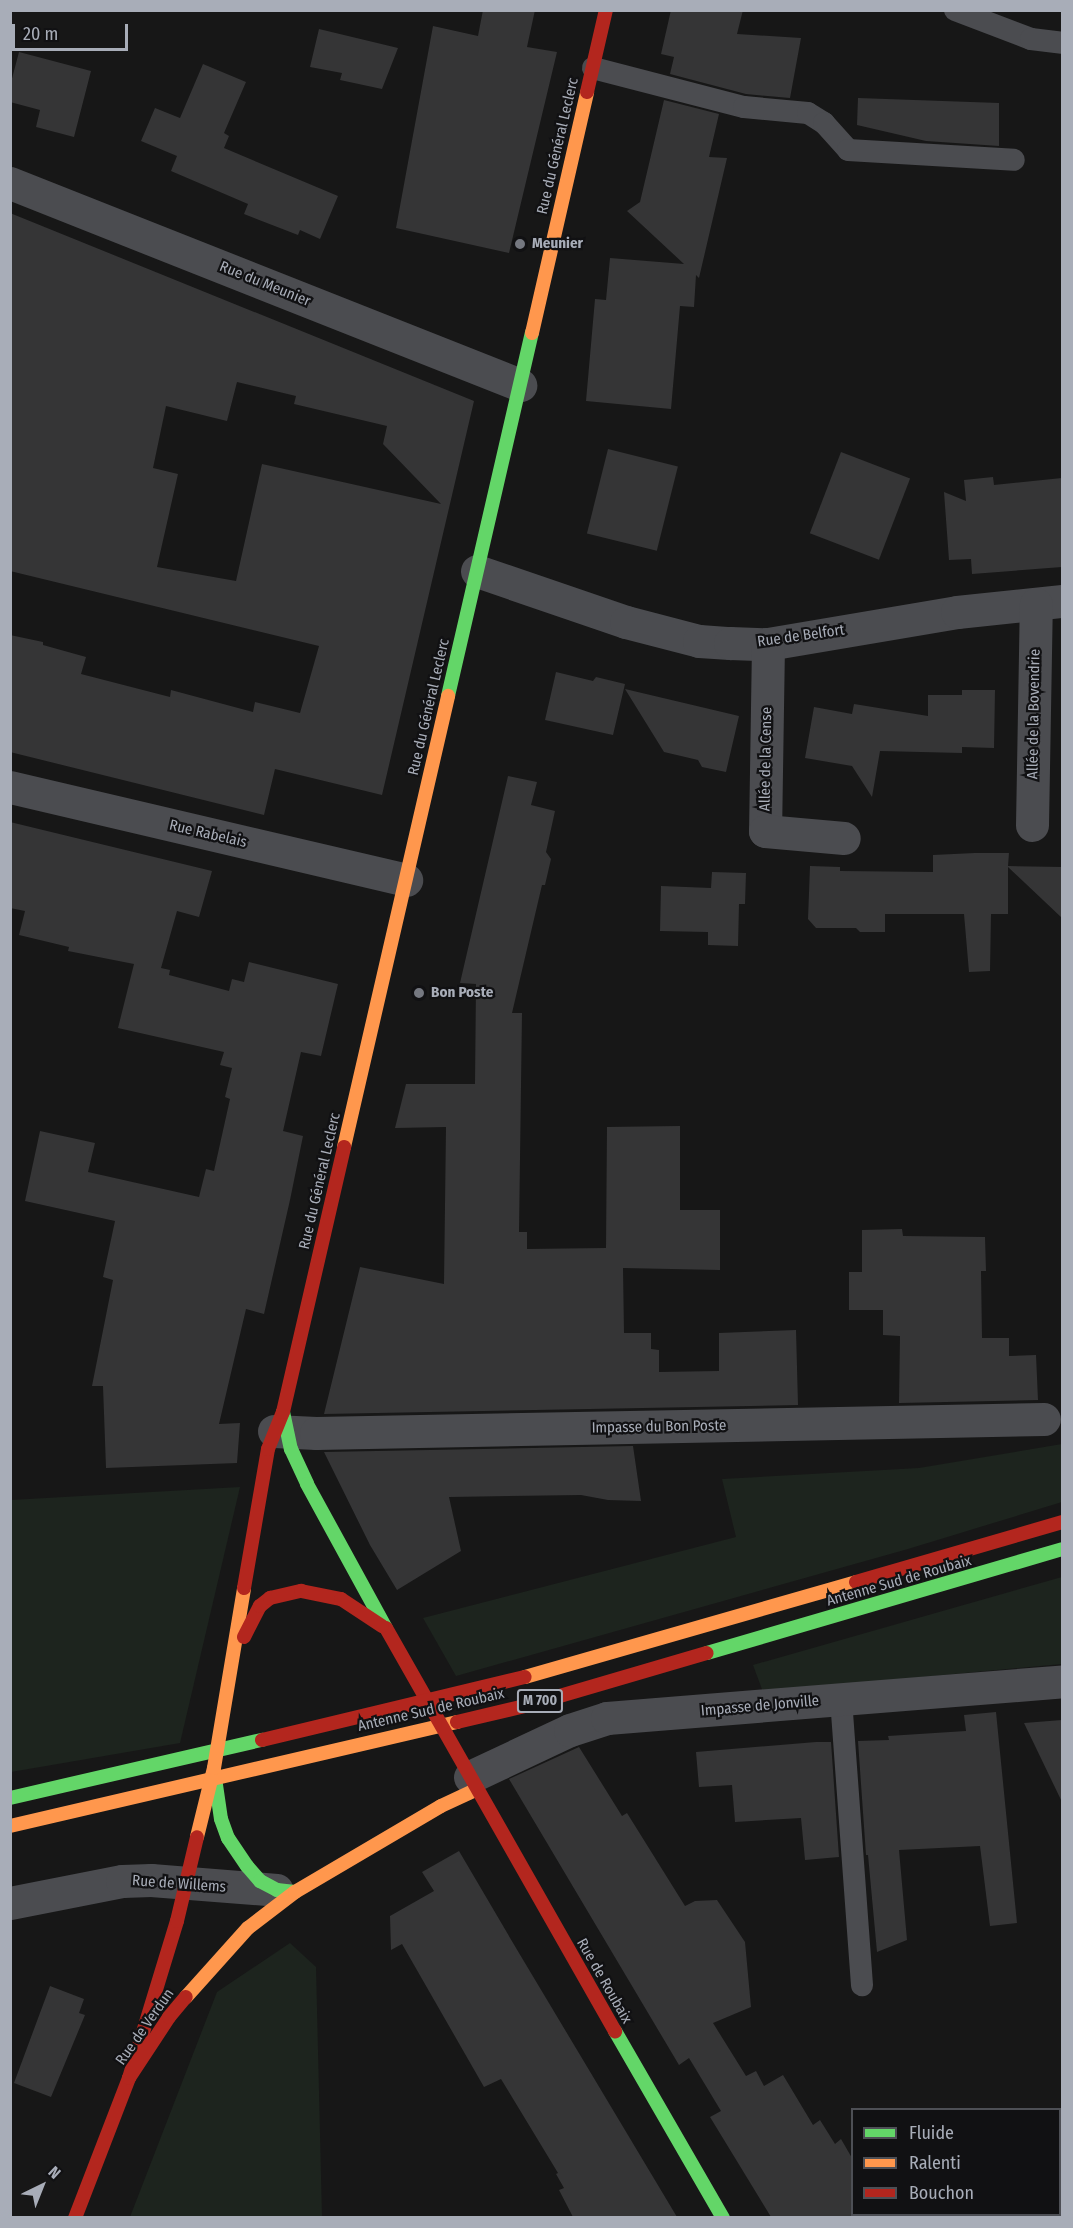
<!DOCTYPE html>
<meta charset="utf-8">
<style>
body{margin:0}
#map{position:relative;width:1073px;height:2228px;overflow:hidden;background:#171717;font-family:"Fira Sans Condensed",sans-serif}
div>[style]{position:absolute}
[style*='--x']{left:calc(var(--x)*1px);top:calc(var(--y)*1px);width:calc(var(--w)*1px);rotate:calc(var(--a)*1deg)}
.green>*{inset:0;background:#1d241e}
.building>*{inset:0;background:#353536;transform-origin:0 0}
.lane>*{height:22px;margin:-11px;padding:0 11px;transform-origin:11px;border-radius:11px;background:#4b4c50}
.street>*{height:33px;margin:-16.5px;padding:0 16.5px;transform-origin:16.5px;border-radius:16.5px;background:#4b4c50}
.fast>*{height:14px;margin:-7px;padding:0 7px;transform-origin:7px;border-radius:7px;background:#63d668}
.slow>*{height:14px;margin:-7px;padding:0 7px;transform-origin:7px;border-radius:7px;background:#ff974d}
.jam>*{height:14px;margin:-7px;padding:0 7px;transform-origin:7px;border-radius:7px;background:#b3261e}
.dots>*{width:16px;height:16px;translate:-50% -50%;box-sizing:border-box;border:3px solid #111113;border-radius:50%}
span{translate:-50% -50%;white-space:nowrap;text-align:center;line-height:1.15;-webkit-text-stroke:4.5px #111113;paint-order:stroke}
.shield-label span{padding:2px 4px;background:#111113;border:2px solid;border-radius:4px;-webkit-text-stroke-width:0}
.shield-label{font-size:14px;color:#a8adb8;font-weight:700}
.street-label{font-size:15px;color:#a8adb8}
.poi-label{font-size:15px;color:#a8adb8;font-weight:700}
.left{translate:0 -50%;text-align:left}
.frame{position:absolute;inset:0;border:12px solid #a8adb8;pointer-events:none}
.legend{position:absolute;left:851px;top:2108px;width:210px;height:108px;box-sizing:border-box;background:#111113;border:2px solid #4d4f55;margin:0;padding:8px 10px;list-style:none;font-size:18px;color:#a8adb8}
.legend li{display:flex;align-items:center;gap:12px;height:30px}
.legend b{width:30px;border:2px solid #4d4f55}
.north{position:absolute;left:12px;top:2156px;width:60px;height:60px;-webkit-text-stroke:4px #111113;paint-order:stroke;rotate:43deg;font-size:16px;font-weight:700;line-height:24px;text-align:center;color:#a8adb8}
.north::after{content:'';display:block;margin:auto;width:21px;height:27px;background:#a8adb8;clip-path:polygon(50% 0,100% 100%,50% 72%,0 100%)}
.scale{position:absolute;left:12px;top:24px;width:116px;height:27px;box-sizing:border-box;border:3px solid #a8adb8;border-top:0;padding-left:8px;font-size:18px;line-height:21px;white-space:nowrap;color:#a8adb8;-webkit-text-stroke:4px #111113;paint-order:stroke}
</style>
<div id="map">
<div class="green">
<div style="clip-path:polygon(1062px 1444px,1062px 1502px,908px 1549px,456px 1676px,423px 1618px,736px 1537px,722px 1479px,919px 1468px)"></div>
<div style="clip-path:polygon(240px 1487px,180px 1743px,11px 1772px,11px 1500px)"></div>
<div style="clip-path:polygon(1062px 1577px,1062px 1664px,763px 1692px,753px 1665px)"></div>
<div style="clip-path:polygon(290px 1943px,316px 1967px,322px 2217px,130px 2217px,217px 1992px)"></div>
</div>
<div class="building">
<div style="clip-path:polygon(483px 10px,535px 10px,527px 47px,557px 52px,509px 253px,396px 228px,433px 26px,478px 36px)"></div>
<div style="clip-path:polygon(671px 10px,743px 10px,737px 34px,801px 38px,790px 98px,746px 94px,670px 74px,674px 57px,661px 54px)"></div>
<div style="clip-path:polygon(319px 29px,398px 48px,382px 89px,340px 80px,342px 73px,310px 67px)"></div>
<div style="clip-path:polygon(19px 52px,91px 71px,74px 137px,36px 127px,40px 110px,10px 102px,10px 86px)"></div>
<div style="clip-path:polygon(203px 64px,246px 82px,224px 133px,229px 136px,224px 148px,338px 196px,320px 239px,300px 230px,298px 235px,244px 214px,248px 204px,171px 171px,177px 156px,141px 141px,155px 108px,180px 118px)"></div>
<div style="clip-path:polygon(858px 98px,999px 103px,999px 146px,926px 141px,857px 125px)"></div>
<div style="clip-path:polygon(664px 100px,719px 114px,709px 157px,727px 158px,699px 278px,696px 275px,694px 307px,680px 306px,671px 409px,586px 401px,595px 299px,606px 300px,610px 258px,684px 264px,627px 211px,640px 202px)"></div>
<div style="clip-path:polygon(evenodd,10px 213px,474px 401px,382px 795px,275px 769px,264px 815px,10px 752px,10px 635px,43px 642px,43px 645px,86px 657px,81px 674px,170px 697px,171px 690px,253px 712px,255px 702px,300px 713px,319px 646px,10px 571px,10px 213px,237px 382px,296px 396px,294px 404px,387px 426px,383px 444px,441px 504px,262px 464px,236px 581px,157px 567px,178px 474px,153px 468px,166px 406px,227px 421px,237px 382px)"></div>
<div style="left:608px;top:449px;width:72px;height:87px;rotate:14deg"></div>
<div style="left:841px;top:452px;width:74px;height:87px;rotate:21deg"></div>
<div style="clip-path:polygon(993px 477px,994px 485px,1062px 478px,1062px 567px,972px 574px,971px 559px,949px 560px,944px 492px,966px 501px,964px 480px)"></div>
<div style="clip-path:polygon(556px 672px,593px 681px,596px 677px,625px 684px,613px 735px,545px 720px)"></div>
<div style="clip-path:polygon(625px 689px,739px 716px,726px 772px,702px 767px,698px 760px,664px 752px)"></div>
<div style="clip-path:polygon(962px 690px,995px 690px,994px 748px,962px 747px,962px 753px,880px 751px,872px 797px,852px 766px,805px 758px,814px 707px,852px 714px,854px 704px,928px 716px,928px 695px,962px 695px)"></div>
<div style="clip-path:polygon(508px 776px,537px 782px,531px 805px,555px 811px,546px 852px,551px 859px,545px 885px,542px 885px,512px 1013px,522px 1013px,519px 1232px,527px 1232px,527px 1249px,606px 1248px,607px 1127px,680px 1126px,680px 1210px,720px 1210px,720px 1270px,623px 1268px,624px 1333px,651px 1333px,651px 1349px,659px 1350px,659px 1372px,719px 1371px,719px 1333px,796px 1330px,798px 1405px,324px 1414px,360px 1267px,444px 1284px,446px 1127px,395px 1128px,406px 1084px,475px 1084px,476px 984px,460px 983px)"></div>
<div style="clip-path:polygon(10px 822px,212px 871px,199px 917px,177px 911px,161px 968px,170px 970px,169px 975px,229px 991px,232px 979px,244px 982px,249px 962px,338px 984px,321px 1056px,301px 1052px,283px 1131px,303px 1136px,290px 1200px,264px 1314px,246px 1309px,219px 1424px,240px 1423px,237px 1463px,106px 1468px,103px 1386px,92px 1386px,113px 1280px,103px 1277px,115px 1221px,25px 1201px,40px 1131px,95px 1143px,88px 1172px,199px 1197px,206px 1169px,214px 1171px,230px 1099px,225px 1097px,232px 1068px,220px 1065px,224px 1052px,118px 1028px,134px 964px,68px 951px,69px 947px,19px 935px,25px 911px,10px 908px)"></div>
<div style="clip-path:polygon(975px 853px,1009px 853px,1008px 866px,1062px 867px,1062px 918px,1008px 867px,1008px 914px,991px 914px,990px 971px,969px 972px,964px 914px,885px 914px,885px 932px,860px 932px,856px 928px,816px 928px,808px 919px,810px 866px,840px 867px,840px 871px,933px 872px,933px 855px)"></div>
<div style="clip-path:polygon(712px 872px,746px 873px,745px 904px,739px 904px,738px 946px,708px 945px,708px 932px,660px 931px,661px 886px,711px 888px)"></div>
<div style="clip-path:polygon(902px 1229px,903px 1236px,985px 1237px,986px 1271px,981px 1271px,982px 1338px,1009px 1338px,1009px 1356px,1036px 1355px,1038px 1400px,899px 1403px,900px 1336px,883px 1335px,883px 1310px,849px 1310px,849px 1272px,862px 1272px,862px 1230px)"></div>
<div style="clip-path:polygon(633px 1446px,641px 1501px,608px 1500px,581px 1495px,449px 1497px,461px 1551px,397px 1590px,370px 1545px,324px 1452px)"></div>
<div style="clip-path:polygon(996px 1712px,1017px 1923px,990px 1926px,980px 1846px,899px 1850px,907px 1940px,877px 1952px,868px 1855px,866px 1855px,858px 1741px,889px 1740px,888px 1736px,966px 1731px,964px 1715px)"></div>
<div style="clip-path:polygon(1062px 1720px,1062px 1802px,1024px 1723px)"></div>
<div style="clip-path:polygon(816px 1742px,831px 1742px,839px 1857px,805px 1860px,801px 1818px,735px 1822px,732px 1785px,699px 1787px,696px 1752px)"></div>
<div style="clip-path:polygon(579px 1747px,622px 1816px,627px 1813px,685px 1906px,695px 1901px,717px 1900px,745px 1942px,751px 2007px,713px 2023px,746px 2076px,756px 2071px,764px 2086px,783px 2075px,813px 2125px,820px 2120px,835px 2144px,841px 2139px,852px 2158px,852px 2217px,771px 2217px,710px 2117px,721px 2111px,689px 2058px,679px 2065px,509px 1779px)"></div>
<div style="clip-path:polygon(459px 1851px,516px 1948px,677px 2217px,573px 2217px,559px 2190px,564px 2188px,556px 2174px,558px 2173px,501px 2079px,484px 2087px,402px 1944px,391px 1950px,390px 1916px,434px 1891px,422px 1872px)"></div>
<div style="clip-path:polygon(50px 1986px,84px 1999px,79px 2013px,85px 2015px,51px 2097px,14px 2083px)"></div>
</div>
<div class="lane">
<div style="--x:955;--y:10;--w:81;--a:20.9"></div>
<div style="--x:1031;--y:39;--w:31;--a:7"></div>
<div style="--x:593;--y:68;--w:156;--a:14.5"></div>
<div style="--x:744;--y:107;--w:64;--a:5.4"></div>
<div style="--x:808;--y:113;--w:19;--a:32"></div>
<div style="--x:824;--y:123;--w:36;--a:48"></div>
<div style="--x:848;--y:150;--w:166;--a:3.4"></div>
<div style="--x:841;--y:1699;--w:287;--a:85.8"></div>
</div>
<div class="street">
<div style="--x:10;--y:183;--w:549;--a:21.61"></div>
<div style="--x:477;--y:571;--w:157;--a:18.9"></div>
<div style="--x:626;--y:622;--w:75;--a:14.6"></div>
<div style="--x:699;--y:641;--w:31;--a:4"></div>
<div style="--x:730;--y:643;--w:38;--a:2"></div>
<div style="--x:768;--y:644;--w:192;--a:-9.6"></div>
<div style="--x:957;--y:612;--w:106;--a:-6"></div>
<div style="--x:768;--y:644;--w:187;--a:90.9"></div>
<div style="--x:765;--y:831;--w:79;--a:5.1"></div>
<div style="--x:10;--y:787;--w:407;--a:13.2"></div>
<div style="--x:1032;--y:825;--w:221;--a:-89"></div>
<div style="--x:274;--y:1431;--w:42;--a:2.7"></div>
<div style="--x:316;--y:1433;--w:728;--a:-1.1"></div>
<div style="--x:470;--y:1777;--w:110;--a:-25.2"></div>
<div style="--x:570;--y:1730;--w:39;--a:-18"></div>
<div style="--x:607;--y:1718;--w:457;--a:-4.6"></div>
<div style="--x:10;--y:1903;--w:114;--a:-11.1"></div>
<div style="--x:122;--y:1881;--w:29;--a:-2"></div>
<div style="--x:151;--y:1880;--w:126;--a:4.5"></div>
</div>
<div class="fast">
<div style="--x:448;--y:696;--w:373;--a:-77"></div>
<div style="--x:283;--y:1412;--w:38;--a:78"></div>
<div style="--x:291;--y:1449;--w:38;--a:65"></div>
<div style="--x:307;--y:1484;--w:164;--a:61.3"></div>
<div style="--x:707;--y:1653;--w:370;--a:-16.3"></div>
<div style="--x:215;--y:1778;--w:41;--a:81.7"></div>
<div style="--x:221;--y:1819;--w:20;--a:70"></div>
<div style="--x:228;--y:1838;--w:34;--a:56"></div>
<div style="--x:247;--y:1866;--w:20;--a:49"></div>
<div style="--x:260;--y:1881;--w:19;--a:28"></div>
<div style="--x:277;--y:1890;--w:18;--a:6"></div>
<div style="--x:10;--y:1798;--w:259;--a:-13"></div>
<div style="--x:615;--y:2031;--w:216;--a:60"></div>
</div>
<div class="slow">
<div style="--x:532;--y:333;--w:247;--a:-77.1"></div>
<div style="--x:344;--y:1147;--w:463;--a:-77"></div>
<div style="--x:525;--y:1677;--w:344;--a:-16"></div>
<div style="--x:10;--y:1826;--w:459;--a:-13.1"></div>
<div style="--x:197;--y:1837;--w:71;--a:-76.2"></div>
<div style="--x:214;--y:1768;--w:182;--a:-80.5"></div>
<div style="--x:186;--y:1997;--w:93;--a:-48.1"></div>
<div style="--x:248;--y:1928;--w:59;--a:-37.5"></div>
<div style="--x:295;--y:1892;--w:169;--a:-30.5"></div>
<div style="--x:441;--y:1806;--w:40;--a:-25"></div>
</div>
<div class="jam">
<div style="--x:587;--y:92;--w:84;--a:-77"></div>
<div style="--x:856;--y:1582;--w:215;--a:-16.2"></div>
<div style="--x:244;--y:1588;--w:141;--a:-80.2"></div>
<div style="--x:268;--y:1449;--w:40;--a:-68"></div>
<div style="--x:283;--y:1412;--w:272;--a:-77"></div>
<div style="--x:386;--y:1628;--w:464;--a:60.4"></div>
<div style="--x:244;--y:1637;--w:35;--a:-63"></div>
<div style="--x:260;--y:1606;--w:13;--a:-39"></div>
<div style="--x:270;--y:1598;--w:32;--a:-13"></div>
<div style="--x:301;--y:1591;--w:41;--a:11.3"></div>
<div style="--x:341;--y:1599;--w:49;--a:33.4"></div>
<div style="--x:457;--y:1722;--w:74;--a:-13.3"></div>
<div style="--x:529;--y:1705;--w:185;--a:-16.3"></div>
<div style="--x:262;--y:1740;--w:270;--a:-13.5"></div>
<div style="--x:129;--y:2078;--w:164;--a:-73"></div>
<div style="--x:177;--y:1921;--w:86;--a:-76.6"></div>
<div style="--x:75;--y:2218;--w:150;--a:-68.9"></div>
<div style="--x:129;--y:2078;--w:73;--a:-56.7"></div>
<div style="--x:169;--y:2017;--w:26;--a:-50"></div>
</div>
<div class="dots">
<div style="left:520px;top:244px;background:#757880"></div>
<div style="left:419px;top:993px;background:#757880"></div>
</div>
<div class="shield-label">
<span style="left:540px;top:1701px">M 700</span>
</div>
<div class="street-label">
<span style="left:558px;top:146px;rotate:-77deg">Rue du Général Leclerc</span>
<span style="left:265px;top:284px;rotate:22deg">Rue du Meunier</span>
<span style="left:801px;top:636px;rotate:-8deg">Rue de Belfort</span>
<span style="left:429px;top:707px;rotate:-77deg">Rue du Général Leclerc</span>
<span style="left:1034px;top:714px;rotate:-89deg">Allée de la Bovendrie</span>
<span style="left:766px;top:759px;rotate:-89deg">Allée de la Cense</span>
<span style="left:208px;top:834px;rotate:13deg">Rue Rabelais</span>
<span style="left:320px;top:1181px;rotate:-77deg">Rue du Général Leclerc</span>
<span style="left:659px;top:1427px;rotate:-1deg">Impasse du Bon Poste</span>
<span style="left:899px;top:1581px;rotate:-16deg">Antenne Sud de Roubaix</span>
<span style="left:760px;top:1706px;rotate:-5deg">Impasse de Jonville</span>
<span style="left:431px;top:1710px;rotate:-13deg">Antenne Sud de Roubaix</span>
<span style="left:179px;top:1884px;rotate:4deg">Rue de Willems</span>
<span style="left:604px;top:1981px;rotate:60deg">Rue de Roubaix</span>
<span style="left:145px;top:2027px;rotate:-55deg">Rue de Verdun</span>
</div>
<div class="poi-label">
<span class="left" style="left:532px;top:244px">Meunier</span>
<span class="left" style="left:431px;top:993px">Bon Poste</span>
</div>
<div class="frame"></div>
<ul class="legend">
<li><b style="height:8px;background:#63d668"></b>Fluide</li>
<li><b style="height:8px;background:#ff974d"></b>Ralenti</li>
<li><b style="height:8px;background:#b3261e"></b>Bouchon</li>
</ul>
<div class="north">N</div>
<div class="scale">20 m</div>
</div>
